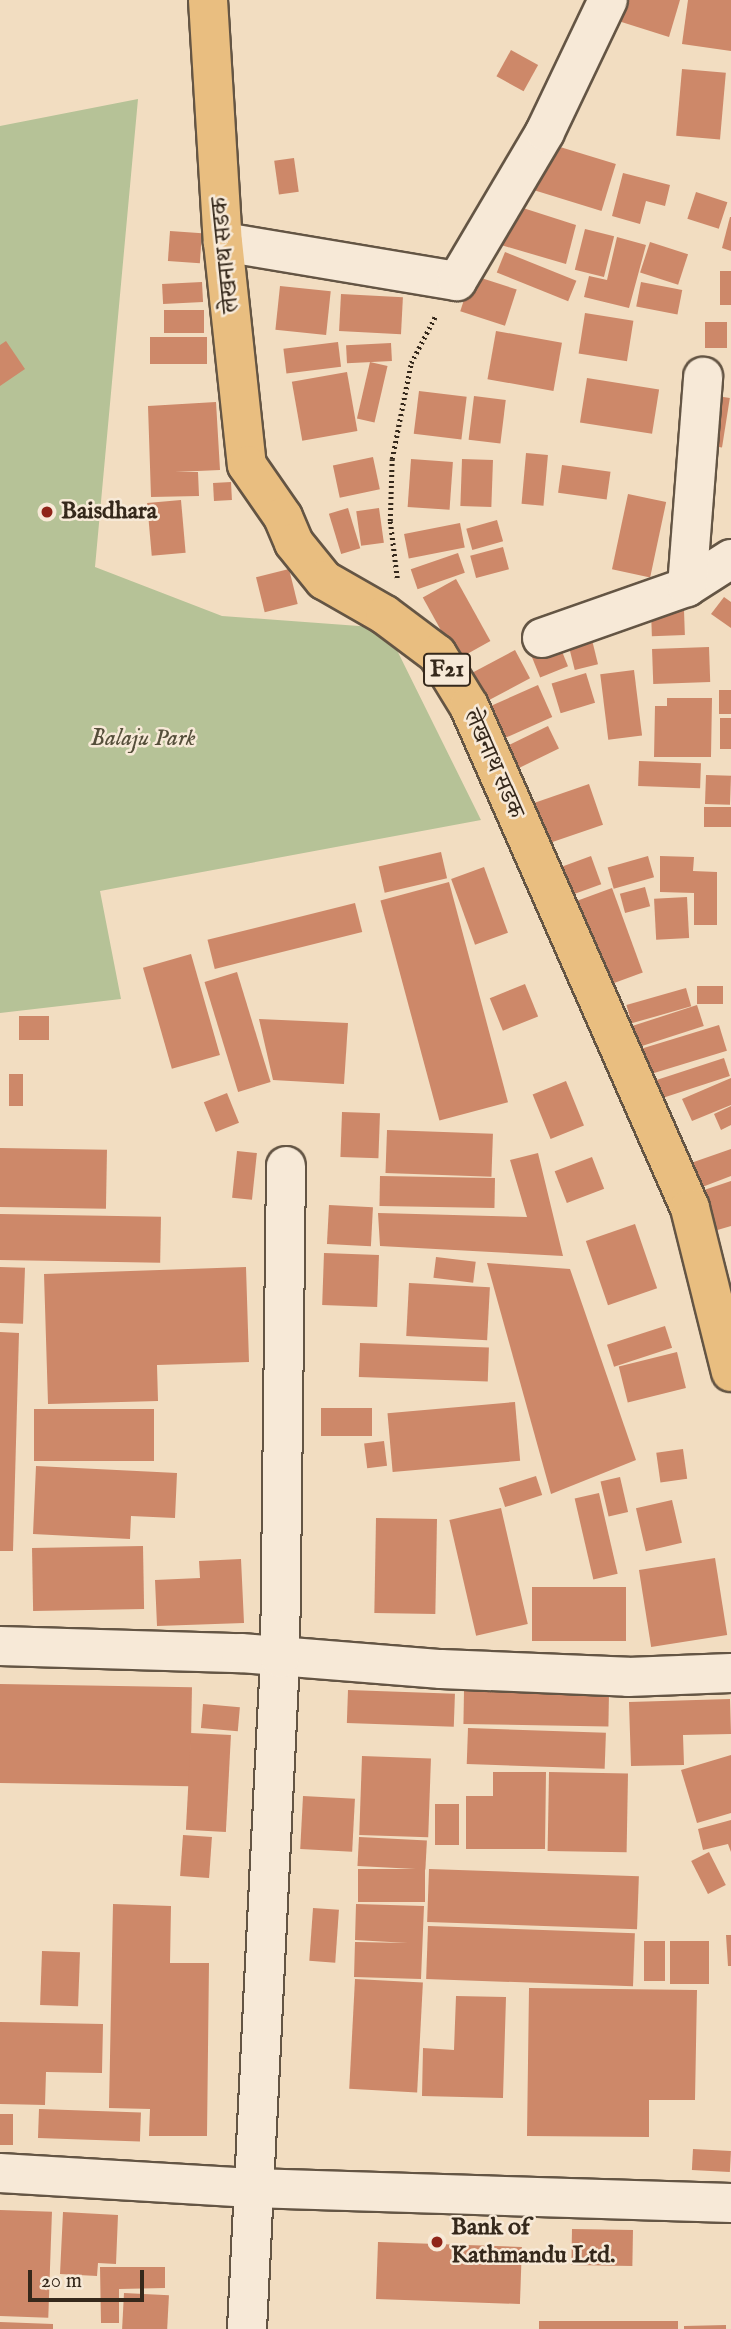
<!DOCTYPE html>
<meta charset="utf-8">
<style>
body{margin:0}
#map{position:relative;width:731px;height:2329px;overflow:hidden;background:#f2ddc1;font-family:"IM FELL English","Noto Serif Devanagari",serif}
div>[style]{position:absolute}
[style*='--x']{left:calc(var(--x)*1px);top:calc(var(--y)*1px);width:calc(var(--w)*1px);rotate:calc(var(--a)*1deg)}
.green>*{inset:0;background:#b6c297}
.building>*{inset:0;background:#cd8869;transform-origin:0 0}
.path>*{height:4.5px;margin-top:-2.25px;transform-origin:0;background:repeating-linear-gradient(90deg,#35281b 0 2px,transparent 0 5.5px)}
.roads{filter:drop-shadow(2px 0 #645544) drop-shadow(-2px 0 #645544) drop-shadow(0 2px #645544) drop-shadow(0 -2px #645544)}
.minor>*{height:38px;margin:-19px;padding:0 19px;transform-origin:19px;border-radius:19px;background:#f7e9d7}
.major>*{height:38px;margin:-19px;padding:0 19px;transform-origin:19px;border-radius:19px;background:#e9be80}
.dots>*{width:19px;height:19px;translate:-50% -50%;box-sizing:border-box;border:4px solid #f7e9d7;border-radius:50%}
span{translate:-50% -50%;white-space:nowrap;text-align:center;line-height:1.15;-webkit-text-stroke:5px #f7e9d7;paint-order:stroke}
.shield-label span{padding:2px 5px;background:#f7e9d7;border:2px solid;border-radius:5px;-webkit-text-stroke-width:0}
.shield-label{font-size:23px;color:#35281b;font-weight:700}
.street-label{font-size:24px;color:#35281b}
.poi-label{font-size:24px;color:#35281b;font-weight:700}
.left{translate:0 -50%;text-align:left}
.park-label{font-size:24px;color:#554e3a;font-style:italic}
.scale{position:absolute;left:28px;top:2270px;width:116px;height:32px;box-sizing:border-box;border:4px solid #35281b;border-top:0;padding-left:9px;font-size:21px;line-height:24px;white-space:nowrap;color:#35281b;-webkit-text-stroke:5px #f7e9d7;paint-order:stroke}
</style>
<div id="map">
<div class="green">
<div style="clip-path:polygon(138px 99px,95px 567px,222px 616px,386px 628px,481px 820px,100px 891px,121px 999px,0 1013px,0 126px)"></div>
</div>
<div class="building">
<div style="clip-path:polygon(618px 0,680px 0,669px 37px,612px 19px)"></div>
<div style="clip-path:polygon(688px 0,731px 0,731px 51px,682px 44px)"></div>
<div style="left:511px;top:50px;width:31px;height:30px;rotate:29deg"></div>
<div style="left:682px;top:69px;width:44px;height:67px;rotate:5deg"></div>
<div style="left:547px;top:143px;width:72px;height:49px;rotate:17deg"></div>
<div style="left:294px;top:158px;width:34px;height:20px;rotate:82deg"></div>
<div style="clip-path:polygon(623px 173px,670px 185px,665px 206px,646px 201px,640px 224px,612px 216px)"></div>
<div style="left:696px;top:192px;width:33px;height:28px;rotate:18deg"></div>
<div style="clip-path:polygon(523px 208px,576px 225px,566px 264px,501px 245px)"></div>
<div style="clip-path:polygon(730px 217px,731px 217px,731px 251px,722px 248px)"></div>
<div style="left:585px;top:229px;width:30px;height:42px;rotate:14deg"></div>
<div style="left:170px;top:231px;width:32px;height:30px;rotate:4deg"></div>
<div style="clip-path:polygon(617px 237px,646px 245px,629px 308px,584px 297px,589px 276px,607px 280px)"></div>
<div style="left:650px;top:242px;width:40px;height:32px;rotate:18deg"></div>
<div style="left:505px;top:252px;width:77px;height:22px;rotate:22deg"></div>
<div style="left:720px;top:271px;width:11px;height:34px"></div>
<div style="left:472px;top:275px;width:47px;height:38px;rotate:18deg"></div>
<div style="left:202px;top:282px;width:20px;height:40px;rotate:87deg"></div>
<div style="left:641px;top:282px;width:42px;height:25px;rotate:11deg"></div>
<div style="left:280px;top:286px;width:51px;height:44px;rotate:6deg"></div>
<div style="left:341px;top:294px;width:62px;height:37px;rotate:3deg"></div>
<div style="left:164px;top:310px;width:40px;height:23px"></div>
<div style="left:585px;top:313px;width:49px;height:41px;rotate:9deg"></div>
<div style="left:705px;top:322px;width:22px;height:26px"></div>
<div style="left:496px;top:331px;width:67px;height:49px;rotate:10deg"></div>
<div style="left:150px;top:337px;width:57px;height:27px"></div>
<div style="clip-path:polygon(6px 341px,25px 369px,0 386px,0 345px)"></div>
<div style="left:338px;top:342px;width:25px;height:55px;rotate:83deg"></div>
<div style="left:391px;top:343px;width:18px;height:45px;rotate:87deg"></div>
<div style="left:370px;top:362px;width:18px;height:58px;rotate:13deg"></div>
<div style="left:347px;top:372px;width:60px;height:56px;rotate:80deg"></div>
<div style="left:587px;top:378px;width:73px;height:45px;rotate:9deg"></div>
<div style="left:419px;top:391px;width:48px;height:43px;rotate:7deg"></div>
<div style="left:474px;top:396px;width:32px;height:44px;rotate:7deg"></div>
<div style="left:717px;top:396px;width:13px;height:50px;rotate:9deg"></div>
<div style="clip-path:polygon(216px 402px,220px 470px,175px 472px,198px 472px,199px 496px,151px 497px,148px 406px)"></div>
<div style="left:526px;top:453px;width:22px;height:51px;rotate:5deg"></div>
<div style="left:373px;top:457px;width:33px;height:41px;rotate:78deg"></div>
<div style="left:411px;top:459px;width:42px;height:48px;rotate:4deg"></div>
<div style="left:462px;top:459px;width:31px;height:47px;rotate:2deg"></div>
<div style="left:562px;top:465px;width:49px;height:28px;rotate:8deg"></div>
<div style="left:231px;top:482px;width:18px;height:18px;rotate:87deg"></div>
<div style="left:628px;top:494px;width:39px;height:77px;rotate:12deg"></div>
<div style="left:181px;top:500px;width:53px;height:34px;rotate:85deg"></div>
<div style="left:348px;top:508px;width:42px;height:20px;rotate:73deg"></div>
<div style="left:379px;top:508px;width:35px;height:23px;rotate:82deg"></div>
<div style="left:497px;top:520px;width:22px;height:32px;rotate:74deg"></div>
<div style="left:460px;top:523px;width:25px;height:57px;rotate:79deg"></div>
<div style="left:503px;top:547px;width:23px;height:34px;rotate:75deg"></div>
<div style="left:458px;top:553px;width:21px;height:50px;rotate:71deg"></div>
<div style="left:289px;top:569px;width:36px;height:34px;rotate:76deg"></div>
<div style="left:456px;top:579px;width:71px;height:38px;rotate:61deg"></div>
<div style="clip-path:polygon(724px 597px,731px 602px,731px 628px,711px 614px)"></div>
<div style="left:684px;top:610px;width:25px;height:33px;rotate:88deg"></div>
<div style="left:591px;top:636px;width:29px;height:24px;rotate:76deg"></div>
<div style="left:559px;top:644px;width:24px;height:30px;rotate:68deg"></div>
<div style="left:709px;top:647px;width:35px;height:57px;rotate:88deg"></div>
<div style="left:515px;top:650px;width:32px;height:50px;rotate:62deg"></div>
<div style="left:634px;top:670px;width:66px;height:34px;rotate:83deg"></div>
<div style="left:586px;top:673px;width:31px;height:36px;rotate:73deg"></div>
<div style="left:538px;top:685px;width:35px;height:53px;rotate:66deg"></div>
<div style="left:719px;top:690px;width:12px;height:24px"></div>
<div style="clip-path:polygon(667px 698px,712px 698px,711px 757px,654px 757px,655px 706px,667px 706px)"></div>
<div style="left:720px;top:718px;width:11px;height:31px"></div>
<div style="left:548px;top:726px;width:25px;height:54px;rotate:64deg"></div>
<div style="left:639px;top:761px;width:62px;height:25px;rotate:2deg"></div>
<div style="left:706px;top:775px;width:25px;height:29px;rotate:2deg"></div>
<div style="left:589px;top:784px;width:43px;height:62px;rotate:71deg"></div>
<div style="left:704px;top:807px;width:27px;height:20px"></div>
<div style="left:441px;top:852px;width:27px;height:64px;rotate:77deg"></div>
<div style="left:591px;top:856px;width:30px;height:34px;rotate:70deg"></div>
<div style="left:648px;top:856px;width:22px;height:42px;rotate:74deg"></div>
<div style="clip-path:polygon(660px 856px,694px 857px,693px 871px,717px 872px,717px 925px,694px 925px,694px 893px,660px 892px)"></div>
<div style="left:484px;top:867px;width:70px;height:35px;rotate:70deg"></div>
<div style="left:449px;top:882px;width:228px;height:71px;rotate:75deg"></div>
<div style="left:645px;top:887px;width:20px;height:26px;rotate:75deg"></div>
<div style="left:612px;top:888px;width:90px;height:45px;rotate:70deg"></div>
<div style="left:687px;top:897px;width:41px;height:33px;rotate:87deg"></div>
<div style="left:355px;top:903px;width:30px;height:152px;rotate:76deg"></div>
<div style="left:191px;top:954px;width:105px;height:50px;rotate:74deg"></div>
<div style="left:237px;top:972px;width:115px;height:34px;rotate:73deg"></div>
<div style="left:525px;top:984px;width:35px;height:38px;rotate:68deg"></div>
<div style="left:697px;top:986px;width:26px;height:18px"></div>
<div style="left:686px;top:988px;width:19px;height:62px;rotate:74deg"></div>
<div style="left:697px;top:1005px;width:22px;height:78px;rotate:72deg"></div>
<div style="left:19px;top:1016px;width:30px;height:24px"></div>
<div style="clip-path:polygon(259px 1019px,348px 1023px,344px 1084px,273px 1080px)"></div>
<div style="left:719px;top:1025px;width:27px;height:89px;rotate:73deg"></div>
<div style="left:724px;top:1058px;width:19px;height:83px;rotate:72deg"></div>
<div style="left:9px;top:1074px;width:14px;height:32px"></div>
<div style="clip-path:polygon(731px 1078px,731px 1105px,692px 1121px,682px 1099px)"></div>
<div style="left:566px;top:1081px;width:48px;height:36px;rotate:68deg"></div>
<div style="left:227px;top:1093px;width:32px;height:25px;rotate:68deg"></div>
<div style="clip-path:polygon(731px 1106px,731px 1125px,721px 1130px,714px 1114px)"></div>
<div style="left:342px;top:1112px;width:38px;height:45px;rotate:2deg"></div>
<div style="left:387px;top:1130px;width:106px;height:43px;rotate:2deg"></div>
<div style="left:0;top:1148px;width:107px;height:59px;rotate:1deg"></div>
<div style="clip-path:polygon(731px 1149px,731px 1176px,697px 1189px,688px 1164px)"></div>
<div style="left:237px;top:1151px;width:20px;height:47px;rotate:6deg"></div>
<div style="clip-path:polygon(538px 1153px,563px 1256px,380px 1246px,378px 1213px,527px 1217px,510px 1160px)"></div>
<div style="left:592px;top:1157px;width:34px;height:40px;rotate:69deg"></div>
<div style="left:380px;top:1176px;width:115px;height:30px;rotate:1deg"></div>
<div style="clip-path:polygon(731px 1181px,731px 1226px,714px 1231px,701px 1191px)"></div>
<div style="left:329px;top:1205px;width:44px;height:39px;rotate:3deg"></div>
<div style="left:0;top:1214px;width:161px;height:46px;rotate:1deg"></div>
<div style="left:635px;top:1224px;width:68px;height:52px;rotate:71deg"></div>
<div style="left:324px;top:1253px;width:55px;height:52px;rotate:2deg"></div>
<div style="left:436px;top:1257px;width:40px;height:21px;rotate:7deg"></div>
<div style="clip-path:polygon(487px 1263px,570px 1269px,636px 1460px,551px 1494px)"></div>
<div style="left:0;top:1267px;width:25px;height:56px;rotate:2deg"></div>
<div style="clip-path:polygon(246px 1267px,249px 1362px,157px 1365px,158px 1401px,48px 1404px,44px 1274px)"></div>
<div style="left:409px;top:1283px;width:81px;height:53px;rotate:3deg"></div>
<div style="left:665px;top:1326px;width:23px;height:61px;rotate:72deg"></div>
<div style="clip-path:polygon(0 1332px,19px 1333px,13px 1551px,0 1551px)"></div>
<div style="left:360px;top:1343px;width:129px;height:34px;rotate:2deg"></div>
<div style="left:677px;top:1352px;width:37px;height:60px;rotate:76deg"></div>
<div style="left:515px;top:1402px;width:59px;height:128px;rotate:85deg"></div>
<div style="left:321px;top:1408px;width:51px;height:28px"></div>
<div style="left:34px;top:1409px;width:120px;height:52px"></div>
<div style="left:384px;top:1441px;width:25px;height:20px;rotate:83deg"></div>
<div style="left:683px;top:1449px;width:30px;height:27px;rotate:82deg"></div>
<div style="clip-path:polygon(36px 1466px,177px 1473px,175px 1518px,131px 1516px,130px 1539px,33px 1534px)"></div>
<div style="left:536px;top:1476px;width:20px;height:39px;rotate:72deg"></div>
<div style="left:620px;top:1477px;width:36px;height:20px;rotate:77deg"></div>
<div style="left:599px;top:1493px;width:83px;height:25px;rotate:77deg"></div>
<div style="left:672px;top:1500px;width:44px;height:37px;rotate:77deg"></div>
<div style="left:501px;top:1508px;width:119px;height:53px;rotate:77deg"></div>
<div style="left:376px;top:1518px;width:61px;height:95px;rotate:1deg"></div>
<div style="left:143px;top:1546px;width:63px;height:111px;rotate:89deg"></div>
<div style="left:715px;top:1558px;width:78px;height:77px;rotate:81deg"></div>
<div style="clip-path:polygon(241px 1559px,244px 1623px,157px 1626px,155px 1580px,200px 1578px,199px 1561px)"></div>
<div style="left:532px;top:1587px;width:94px;height:54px"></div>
<div style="left:0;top:1684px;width:192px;height:99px;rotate:1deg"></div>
<div style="left:348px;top:1690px;width:107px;height:33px;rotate:2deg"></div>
<div style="left:464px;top:1691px;width:145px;height:33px;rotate:1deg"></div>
<div style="clip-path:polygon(730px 1699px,731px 1734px,683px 1735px,684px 1765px,631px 1766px,629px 1702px)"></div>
<div style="left:203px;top:1704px;width:37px;height:24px;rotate:5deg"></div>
<div style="left:468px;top:1728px;width:138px;height:36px;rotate:2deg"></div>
<div style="left:191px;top:1733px;width:40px;height:97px;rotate:3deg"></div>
<div style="clip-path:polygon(731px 1755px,731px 1813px,697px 1823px,681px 1770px)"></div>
<div style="left:362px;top:1756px;width:69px;height:79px;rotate:2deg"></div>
<div style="clip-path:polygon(493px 1772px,546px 1772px,545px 1849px,466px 1849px,466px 1796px,493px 1796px)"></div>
<div style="left:549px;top:1772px;width:79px;height:79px;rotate:1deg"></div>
<div style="left:303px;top:1796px;width:52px;height:53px;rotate:3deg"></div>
<div style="left:435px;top:1804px;width:24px;height:41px"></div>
<div style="clip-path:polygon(731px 1820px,731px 1852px,728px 1844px,703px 1850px,698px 1829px)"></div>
<div style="left:183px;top:1835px;width:29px;height:41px;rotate:4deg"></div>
<div style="left:359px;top:1837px;width:68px;height:29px;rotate:3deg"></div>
<div style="left:709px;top:1852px;width:37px;height:20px;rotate:63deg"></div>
<div style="left:358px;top:1869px;width:67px;height:33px"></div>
<div style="left:429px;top:1869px;width:210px;height:53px;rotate:2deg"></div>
<div style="clip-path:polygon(113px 1904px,171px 1906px,170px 1963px,209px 1963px,207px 2136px,149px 2136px,150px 2109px,109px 2108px)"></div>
<div style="clip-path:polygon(356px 1904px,424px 1906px,421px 1979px,354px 1977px,355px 1942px,408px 1943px,355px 1940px)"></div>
<div style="left:313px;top:1908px;width:26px;height:53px;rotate:4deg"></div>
<div style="left:428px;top:1926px;width:207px;height:53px;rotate:2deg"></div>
<div style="clip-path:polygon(726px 1935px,731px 1935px,731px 1966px,728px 1966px)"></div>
<div style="left:644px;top:1941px;width:21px;height:40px"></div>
<div style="left:670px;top:1941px;width:39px;height:43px"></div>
<div style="left:42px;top:1951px;width:38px;height:54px;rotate:2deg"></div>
<div style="left:355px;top:1979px;width:68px;height:110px;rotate:3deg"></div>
<div style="clip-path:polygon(529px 1988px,697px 1990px,695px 2100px,649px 2100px,649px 2137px,527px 2136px)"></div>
<div style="clip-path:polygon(456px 1996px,506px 1997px,503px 2098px,422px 2096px,423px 2048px,454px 2050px)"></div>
<div style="clip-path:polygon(0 2022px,103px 2024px,102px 2073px,46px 2072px,45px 2105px,0 2104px)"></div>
<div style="left:39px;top:2109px;width:102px;height:29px;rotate:2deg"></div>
<div style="left:0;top:2114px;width:13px;height:31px"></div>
<div style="left:693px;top:2149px;width:38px;height:21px;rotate:3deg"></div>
<div style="left:0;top:2210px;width:52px;height:106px;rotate:2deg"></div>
<div style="clip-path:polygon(63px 2212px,118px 2215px,116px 2264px,98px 2263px,97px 2276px,60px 2274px)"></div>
<div style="left:572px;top:2229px;width:61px;height:36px;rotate:1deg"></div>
<div style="left:378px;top:2242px;width:144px;height:57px;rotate:2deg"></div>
<div style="clip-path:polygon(100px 2267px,165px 2267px,165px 2288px,119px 2289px,119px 2323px,101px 2323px)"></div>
<div style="left:124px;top:2293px;width:45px;height:36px;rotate:3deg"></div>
<div style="left:539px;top:2321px;width:139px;height:8px"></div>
<div style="clip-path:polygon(0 2322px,53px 2324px,53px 2329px,0 2329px)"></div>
<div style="clip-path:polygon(726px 2325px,726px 2329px,684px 2329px,684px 2326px)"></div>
</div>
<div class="path">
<div style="--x:397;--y:578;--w:57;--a:-97"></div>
<div style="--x:390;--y:521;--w:62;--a:-88.2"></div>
<div style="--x:392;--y:459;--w:98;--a:-78.8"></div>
<div style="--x:411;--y:363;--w:54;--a:-62.5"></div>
</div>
<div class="roads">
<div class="minor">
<div style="--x:223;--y:242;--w:237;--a:9.5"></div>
<div style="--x:457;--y:281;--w:173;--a:-59.4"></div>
<div style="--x:545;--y:132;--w:146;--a:-64.5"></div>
<div style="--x:687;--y:587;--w:52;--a:-32.5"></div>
<div style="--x:542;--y:638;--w:154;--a:-19.4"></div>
<div style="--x:687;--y:587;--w:211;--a:-85.6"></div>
<div style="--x:0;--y:1646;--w:241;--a:1.7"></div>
<div style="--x:241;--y:1653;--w:201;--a:4.6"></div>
<div style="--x:441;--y:1669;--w:187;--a:2.4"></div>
<div style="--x:628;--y:1677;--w:103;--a:-2.2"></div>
<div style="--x:0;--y:2173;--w:252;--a:3.4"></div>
<div style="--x:252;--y:2188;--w:479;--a:1.8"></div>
<div style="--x:247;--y:2329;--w:672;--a:-87.18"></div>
<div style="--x:280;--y:1658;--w:492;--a:-89.3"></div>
</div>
<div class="major">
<div style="--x:208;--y:0;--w:242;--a:86.5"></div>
<div style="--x:223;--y:242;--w:224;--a:83.9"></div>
<div style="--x:247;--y:465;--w:63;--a:55.3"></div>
<div style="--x:283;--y:517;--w:28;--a:67"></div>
<div style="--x:294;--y:543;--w:48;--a:51"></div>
<div style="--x:324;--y:580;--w:70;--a:29.8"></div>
<div style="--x:385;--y:615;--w:65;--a:36.9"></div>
<div style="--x:437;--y:654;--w:61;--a:58.4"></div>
<div style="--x:469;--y:706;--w:548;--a:66.24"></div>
<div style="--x:690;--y:1208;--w:169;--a:76"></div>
</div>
</div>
<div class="dots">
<div style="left:47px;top:512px;background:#8f2418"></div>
<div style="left:437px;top:2242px;background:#8f2418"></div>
</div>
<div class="shield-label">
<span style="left:447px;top:670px">F21</span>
</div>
<div class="street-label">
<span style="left:226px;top:255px;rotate:-96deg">लेखनाथ सडक</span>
<span style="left:493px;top:764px;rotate:66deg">लेखनाथ सडक</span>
</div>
<div class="poi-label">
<span class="left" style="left:61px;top:512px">Baisdhara</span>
<span class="left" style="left:451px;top:2242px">Bank of<br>Kathmandu Ltd.</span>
</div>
<div class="park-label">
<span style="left:143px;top:739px">Balaju Park</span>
</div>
<div class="scale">20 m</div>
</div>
